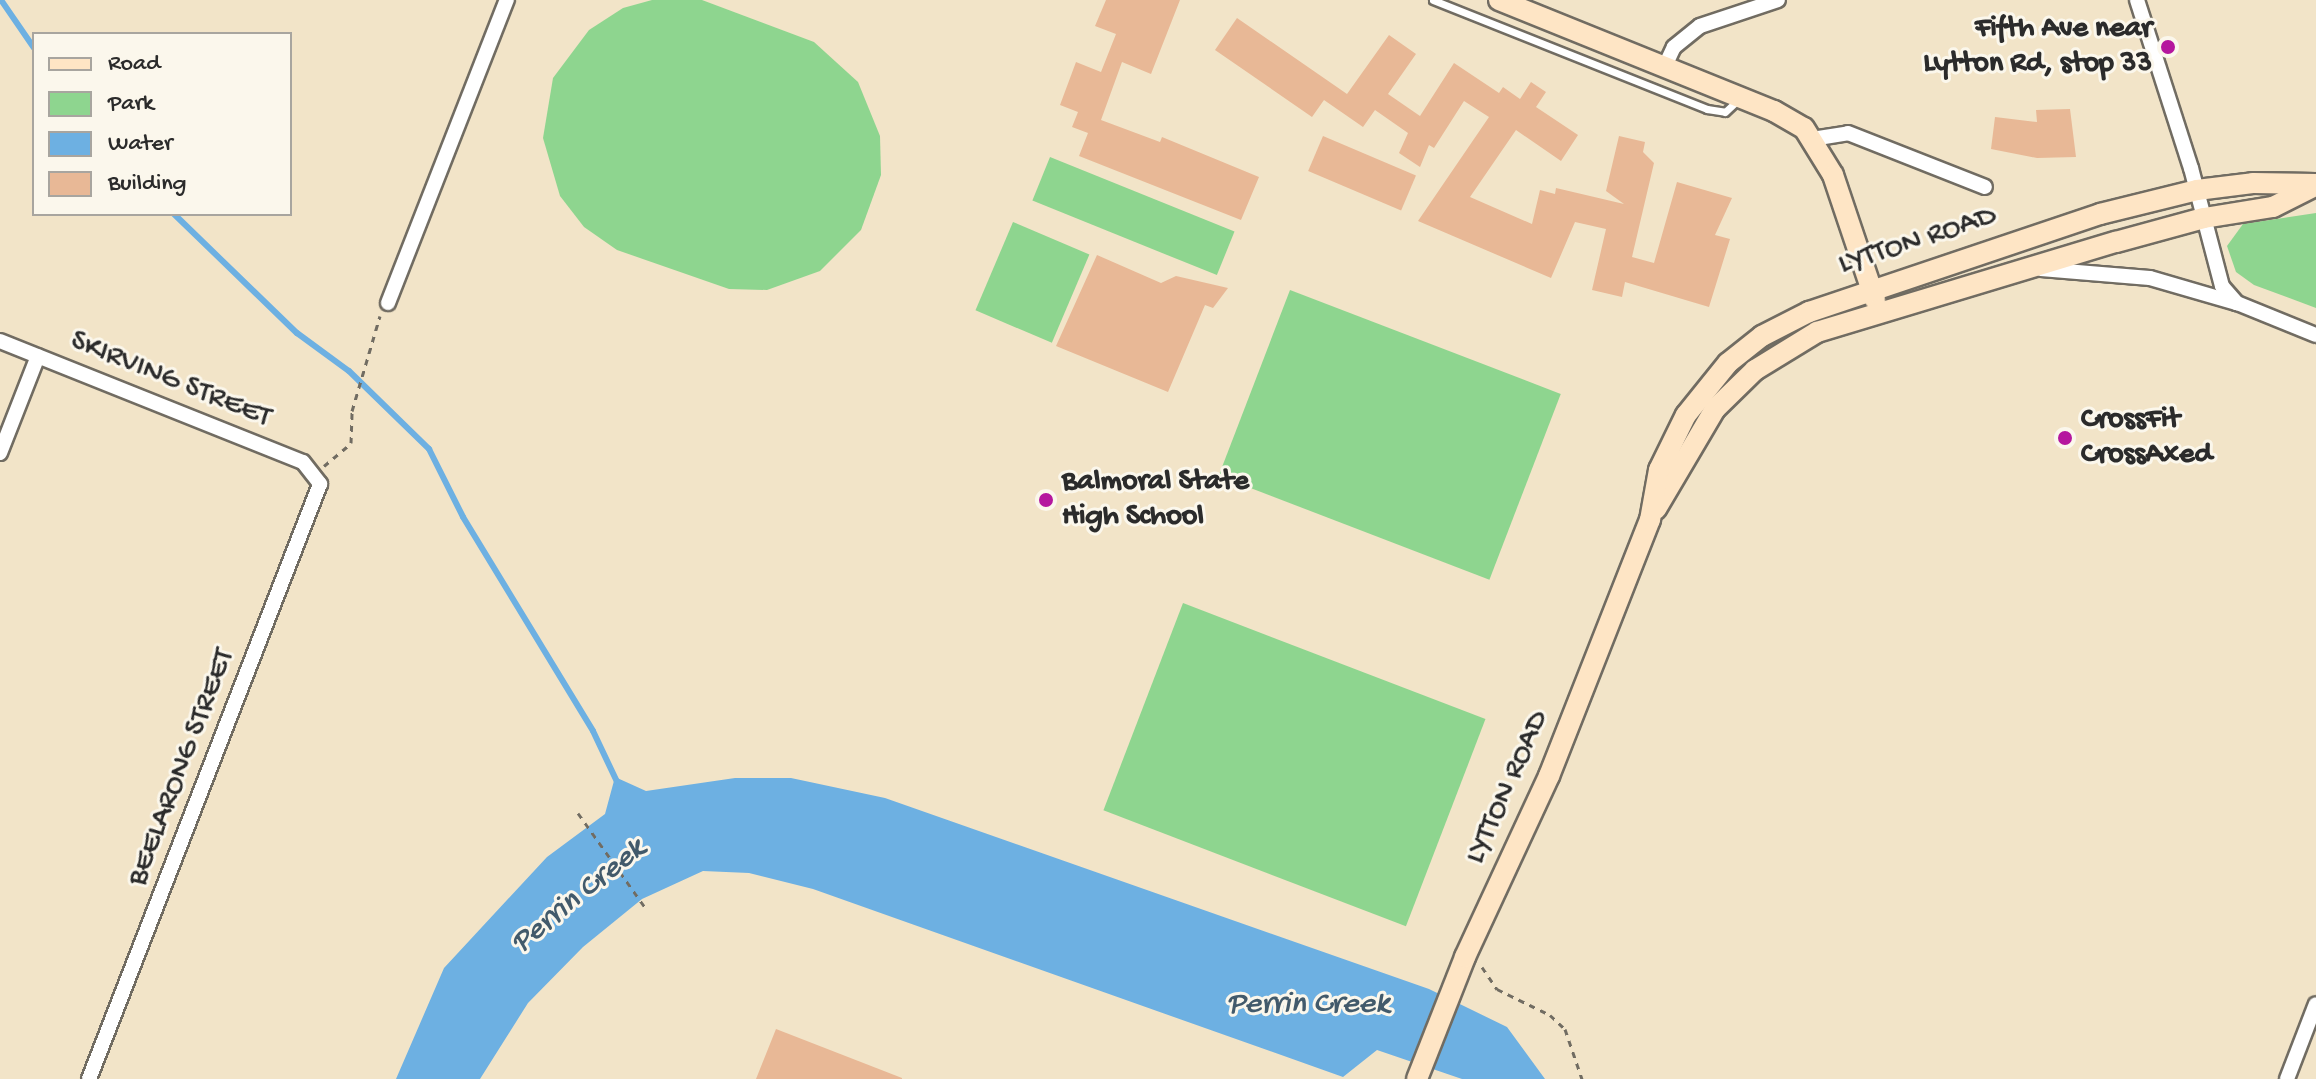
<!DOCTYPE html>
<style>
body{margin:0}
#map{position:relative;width:2316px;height:1079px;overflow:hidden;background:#f2e4c8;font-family:"Gochi Hand",sans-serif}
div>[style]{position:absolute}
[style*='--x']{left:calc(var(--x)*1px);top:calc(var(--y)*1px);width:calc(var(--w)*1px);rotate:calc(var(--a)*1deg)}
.green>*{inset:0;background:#8ed58f;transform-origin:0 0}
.water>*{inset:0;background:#6db0e2}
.stream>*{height:6px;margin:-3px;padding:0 3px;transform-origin:3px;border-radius:3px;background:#6db0e2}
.building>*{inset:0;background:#e8b896;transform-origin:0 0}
.path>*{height:3px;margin-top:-1.5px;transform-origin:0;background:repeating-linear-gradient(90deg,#716c62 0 6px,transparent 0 12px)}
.roads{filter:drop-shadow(2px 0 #716c62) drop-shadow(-2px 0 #716c62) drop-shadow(0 2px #716c62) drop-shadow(0 -2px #716c62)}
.lane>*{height:7px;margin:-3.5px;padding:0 3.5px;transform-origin:3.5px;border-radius:3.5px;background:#fff}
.street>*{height:14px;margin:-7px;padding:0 7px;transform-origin:7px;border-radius:7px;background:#fff}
.secondary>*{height:20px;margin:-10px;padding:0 10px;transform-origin:10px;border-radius:10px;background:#fee5c5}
.dots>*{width:22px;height:22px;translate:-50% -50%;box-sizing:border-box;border:4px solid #fbf7ec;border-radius:50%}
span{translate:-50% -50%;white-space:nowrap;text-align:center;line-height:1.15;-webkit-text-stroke:6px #fbf7ec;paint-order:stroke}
.poi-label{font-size:30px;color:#2b2b2b;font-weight:700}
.right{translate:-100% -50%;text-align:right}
.left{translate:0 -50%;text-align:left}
.street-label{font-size:30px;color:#2b2b2b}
.water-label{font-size:32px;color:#425a6b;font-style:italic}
.legend{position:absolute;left:32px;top:32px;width:260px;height:184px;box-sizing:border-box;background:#fbf7ec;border:2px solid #a8a59f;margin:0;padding:10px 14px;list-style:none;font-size:24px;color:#2b2b2b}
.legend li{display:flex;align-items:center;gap:16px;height:40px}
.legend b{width:40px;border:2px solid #a8a59f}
</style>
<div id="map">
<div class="green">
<div style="clip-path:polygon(652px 0,702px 0,814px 42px,858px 82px,880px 136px,881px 175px,861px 230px,820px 271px,767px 290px,729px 289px,617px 250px,584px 227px,560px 196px,543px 138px,553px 78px,589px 30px,623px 8px)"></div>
<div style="left:1050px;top:157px;width:199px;height:47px;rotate:22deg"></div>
<div style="clip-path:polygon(2316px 213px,2316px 308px,2254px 285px,2236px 272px,2227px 246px,2243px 224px)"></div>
<div style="left:1013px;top:222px;width:83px;height:96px;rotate:23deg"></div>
<div style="left:1290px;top:290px;width:290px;height:199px;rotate:21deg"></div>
<div style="left:1183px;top:603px;width:324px;height:222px;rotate:21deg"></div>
</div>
<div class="water">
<div style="clip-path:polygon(615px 777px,646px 791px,735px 778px,791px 778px,885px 798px,1429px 989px,1507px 1027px,1545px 1079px,1462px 1079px,1377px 1050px,1343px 1077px,813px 889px,749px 873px,703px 871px,642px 899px,583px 947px,528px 1003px,480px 1079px,396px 1079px,444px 968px,547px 857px,605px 814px)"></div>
</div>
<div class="stream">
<div style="--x:1;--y:0;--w:58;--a:55.5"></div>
<div style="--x:174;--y:214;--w:171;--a:44.1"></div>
<div style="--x:297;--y:333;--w:64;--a:36.2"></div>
<div style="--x:349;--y:371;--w:112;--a:44.3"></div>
<div style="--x:429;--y:449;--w:76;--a:63.4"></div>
<div style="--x:463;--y:517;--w:250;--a:58.7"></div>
<div style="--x:593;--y:731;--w:59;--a:64.7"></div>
</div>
<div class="building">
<div style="clip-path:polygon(1106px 0,1180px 0,1151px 74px,1122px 62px,1101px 120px,1160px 142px,1162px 137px,1259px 177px,1241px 220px,1079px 156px,1088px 133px,1072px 127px,1078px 112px,1060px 105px,1076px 62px,1101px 72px,1116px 34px,1095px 26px)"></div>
<div style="clip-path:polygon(1237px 18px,1347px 94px,1389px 35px,1416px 54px,1388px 94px,1420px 116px,1454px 63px,1499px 93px,1503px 87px,1520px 99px,1531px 82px,1546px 92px,1536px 107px,1578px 135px,1561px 161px,1516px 130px,1470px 197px,1532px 224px,1540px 190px,1555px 194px,1556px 188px,1624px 204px,1606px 191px,1619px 136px,1645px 142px,1643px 152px,1654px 163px,1632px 257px,1654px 263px,1677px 182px,1732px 198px,1715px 235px,1730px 239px,1709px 307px,1625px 282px,1622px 297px,1592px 290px,1606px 229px,1575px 222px,1551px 278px,1418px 221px,1489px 117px,1464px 101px,1434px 148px,1429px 145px,1420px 167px,1399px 153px,1408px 133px,1375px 110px,1363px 127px,1324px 100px,1312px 117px,1215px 50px)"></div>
<div style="clip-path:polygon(2070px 109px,2076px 157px,2037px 158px,1991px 149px,1995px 117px,2037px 122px,2036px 110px)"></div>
<div style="left:1323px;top:136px;width:101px;height:38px;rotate:23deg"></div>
<div style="clip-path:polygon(1097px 255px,1161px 283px,1176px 276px,1228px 288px,1213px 308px,1205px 305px,1168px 392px,1056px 346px)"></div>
<div style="clip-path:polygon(776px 1029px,902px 1078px,902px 1079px,756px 1079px)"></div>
</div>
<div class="path">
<div style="--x:324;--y:466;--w:35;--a:-40"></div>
<div style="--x:351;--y:443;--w:32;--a:-88"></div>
<div style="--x:352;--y:411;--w:99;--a:-73.6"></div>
<div style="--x:578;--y:813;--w:119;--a:54.6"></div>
<div style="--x:1482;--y:967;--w:27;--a:56"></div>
<div style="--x:1497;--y:989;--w:59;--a:26.1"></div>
<div style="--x:1550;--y:1015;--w:21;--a:43"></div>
<div style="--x:1565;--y:1029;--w:53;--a:71.2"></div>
</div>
<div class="roads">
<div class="lane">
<div style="--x:1433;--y:0;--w:295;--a:21.7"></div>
<div style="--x:1707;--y:109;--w:18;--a:9"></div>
<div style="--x:1725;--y:112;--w:19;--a:-43"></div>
</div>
<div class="street">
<div style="--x:2137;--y:0;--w:176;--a:72.2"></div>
<div style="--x:2191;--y:168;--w:122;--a:75.3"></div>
<div style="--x:2222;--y:286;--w:23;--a:49"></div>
<div style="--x:2237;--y:303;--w:85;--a:22.1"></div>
<div style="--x:1665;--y:66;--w:21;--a:-65"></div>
<div style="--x:1674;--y:47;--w:33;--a:-39"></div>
<div style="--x:1700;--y:26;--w:82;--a:-18.4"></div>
<div style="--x:1812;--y:139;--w:36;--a:-9"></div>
<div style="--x:1848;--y:133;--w:147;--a:21.5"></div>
<div style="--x:2041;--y:269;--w:109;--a:4.7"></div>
<div style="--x:2150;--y:278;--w:90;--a:16.2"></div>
<div style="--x:388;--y:303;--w:326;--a:-68.6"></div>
<div style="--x:0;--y:341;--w:326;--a:21.8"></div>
<div style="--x:303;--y:462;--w:28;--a:52"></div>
<div style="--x:320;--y:484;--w:638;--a:111.22"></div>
<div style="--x:0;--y:453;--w:104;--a:-68.6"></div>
<div style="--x:2287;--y:1079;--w:80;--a:-68.9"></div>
</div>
<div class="secondary">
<div style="--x:1499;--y:0;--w:297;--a:22"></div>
<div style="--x:1774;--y:111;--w:34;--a:30"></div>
<div style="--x:1804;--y:128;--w:55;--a:58.3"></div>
<div style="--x:1833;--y:175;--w:132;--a:71.4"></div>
<div style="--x:1656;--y:509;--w:116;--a:-59.5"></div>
<div style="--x:1715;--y:409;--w:56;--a:-44.3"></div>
<div style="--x:1755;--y:370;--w:73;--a:-31.5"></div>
<div style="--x:1817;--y:332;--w:312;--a:-16.8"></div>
<div style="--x:2116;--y:242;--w:91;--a:-15.3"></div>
<div style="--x:2204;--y:218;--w:70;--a:-9.1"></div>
<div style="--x:2273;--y:207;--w:45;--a:-26.6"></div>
<div style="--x:1417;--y:1079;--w:131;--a:-68.5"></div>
<div style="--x:1465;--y:957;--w:200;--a:-65.1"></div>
<div style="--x:1549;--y:776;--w:275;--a:-68.5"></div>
<div style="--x:1650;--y:520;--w:51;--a:-79.8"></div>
<div style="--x:1659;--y:470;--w:61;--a:-63.9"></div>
<div style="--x:1686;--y:415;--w:67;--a:-51.1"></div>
<div style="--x:1728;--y:363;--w:43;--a:-38.5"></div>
<div style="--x:1762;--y:336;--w:53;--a:-27.1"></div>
<div style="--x:1809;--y:312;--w:307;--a:-18.6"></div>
<div style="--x:2100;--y:214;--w:100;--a:-13.9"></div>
<div style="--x:2197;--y:190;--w:56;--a:-7.1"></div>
<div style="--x:2253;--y:183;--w:63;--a:0.9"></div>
</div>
</div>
<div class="dots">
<div style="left:2168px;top:47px;background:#b5179e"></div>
<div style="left:2065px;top:438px;background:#b5179e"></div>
<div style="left:1046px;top:500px;background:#b5179e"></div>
</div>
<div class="poi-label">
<span class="right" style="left:2152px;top:47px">Fifth Ave near<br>Lytton Rd, stop 33</span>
<span class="left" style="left:2081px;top:438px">CrossFit<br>CrossAxed</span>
<span class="left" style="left:1062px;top:500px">Balmoral State<br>High School</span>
</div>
<div class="street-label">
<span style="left:1918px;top:242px;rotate:-18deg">LYTTON ROAD</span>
<span style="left:170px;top:381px;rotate:22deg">SKIRVING STREET</span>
<span style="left:183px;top:768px;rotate:-69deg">BEELARONG STREET</span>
<span style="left:1509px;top:788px;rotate:-66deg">LYTTON ROAD</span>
</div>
<div class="water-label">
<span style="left:579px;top:897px;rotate:-39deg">Perrin Creek</span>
<span style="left:1308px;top:1005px">Perrin Creek</span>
</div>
<ul class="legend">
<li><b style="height:10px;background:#fee5c5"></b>Road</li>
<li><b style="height:22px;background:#8ed58f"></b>Park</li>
<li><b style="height:22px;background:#6db0e2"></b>Water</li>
<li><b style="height:22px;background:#e8b896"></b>Building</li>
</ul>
</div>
